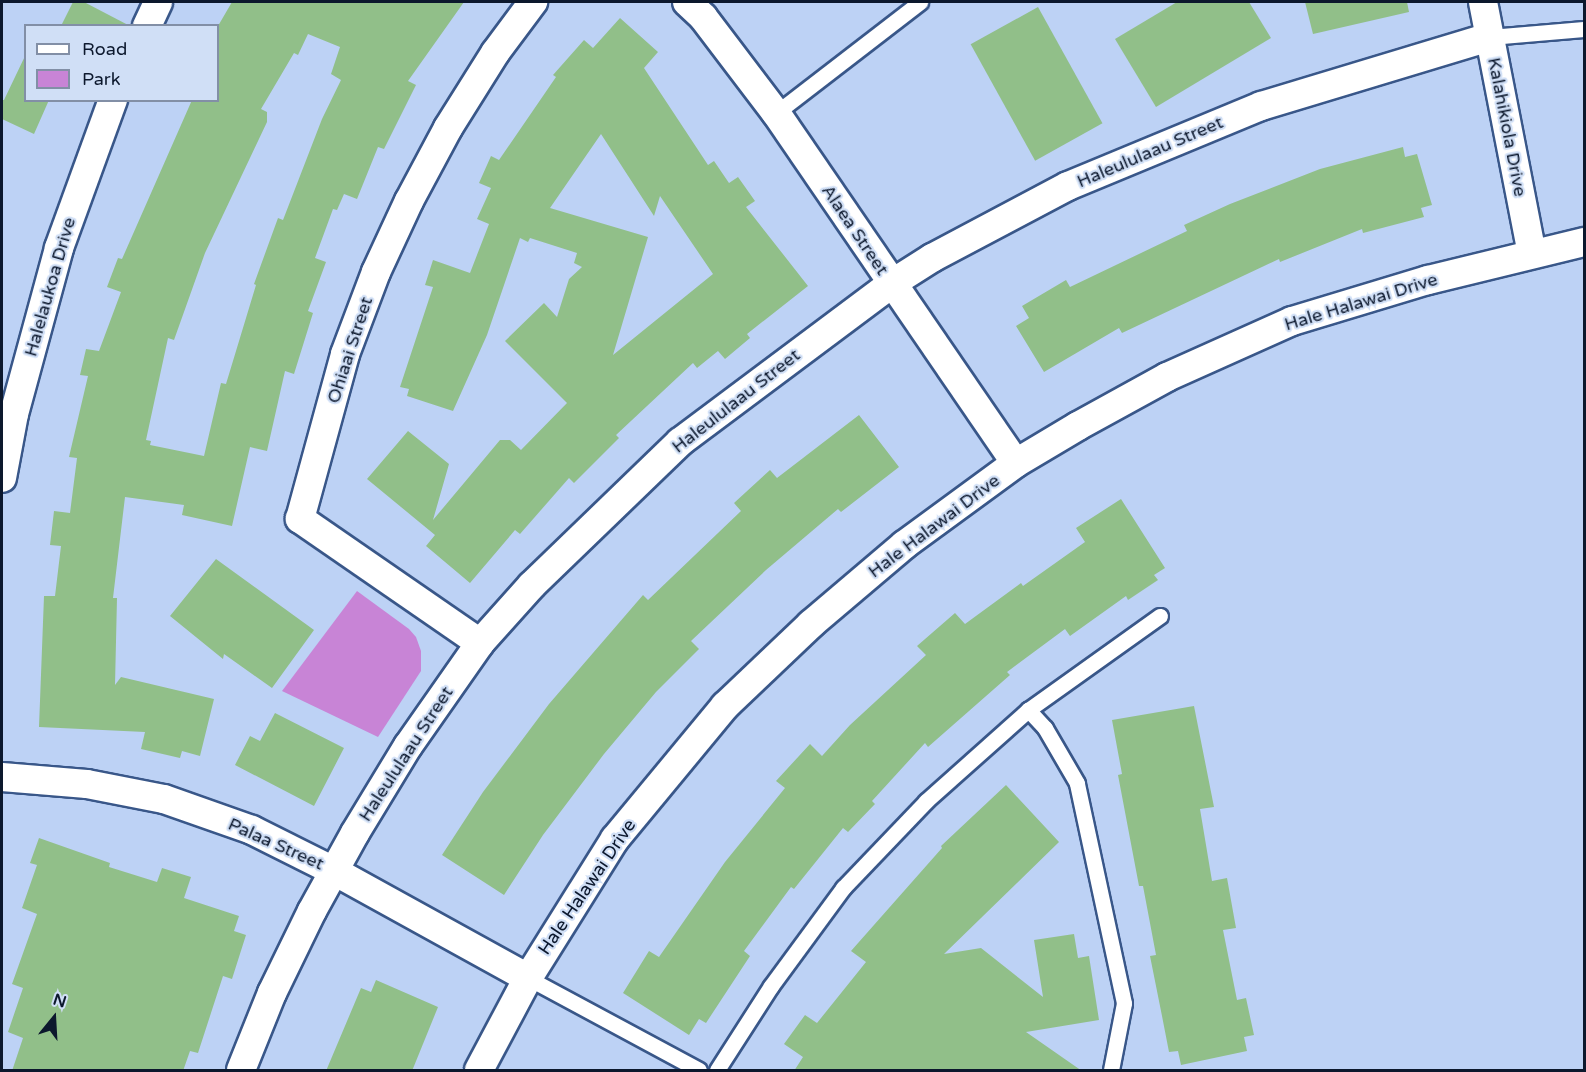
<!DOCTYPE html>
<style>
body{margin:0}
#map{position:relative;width:1586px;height:1072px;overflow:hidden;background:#bdd2f5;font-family:"Varela Round",sans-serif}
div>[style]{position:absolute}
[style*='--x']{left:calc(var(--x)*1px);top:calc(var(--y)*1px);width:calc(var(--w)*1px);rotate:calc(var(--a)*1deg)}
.green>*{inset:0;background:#c884d6}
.building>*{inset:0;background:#91bf89;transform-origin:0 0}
.roads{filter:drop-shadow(2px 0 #395789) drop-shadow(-2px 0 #395789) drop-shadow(0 2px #395789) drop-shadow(0 -2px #395789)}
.lane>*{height:15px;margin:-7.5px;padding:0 7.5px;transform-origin:7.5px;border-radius:7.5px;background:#fff}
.street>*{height:28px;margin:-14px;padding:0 14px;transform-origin:14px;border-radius:14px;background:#fff}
span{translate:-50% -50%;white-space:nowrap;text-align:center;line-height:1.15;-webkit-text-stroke:4.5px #d0dff6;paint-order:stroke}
.street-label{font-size:18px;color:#0c182d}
.frame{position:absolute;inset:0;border:3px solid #0c182d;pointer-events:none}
.legend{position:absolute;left:24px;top:24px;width:195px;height:78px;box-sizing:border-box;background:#d0dff6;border:2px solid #828fa6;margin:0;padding:8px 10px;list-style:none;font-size:18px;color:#0c182d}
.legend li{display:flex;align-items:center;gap:12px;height:30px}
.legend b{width:30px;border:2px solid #828fa6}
.north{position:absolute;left:24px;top:988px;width:60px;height:60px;-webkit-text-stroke:4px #d0dff6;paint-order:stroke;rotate:18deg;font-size:16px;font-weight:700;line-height:24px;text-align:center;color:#0c182d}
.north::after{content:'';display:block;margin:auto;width:21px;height:27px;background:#0c182d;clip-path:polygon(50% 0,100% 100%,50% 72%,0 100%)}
</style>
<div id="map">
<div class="green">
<div style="clip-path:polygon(357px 591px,409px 629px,416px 637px,421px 651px,421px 671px,378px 737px,282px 691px)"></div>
</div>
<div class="building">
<div style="clip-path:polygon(73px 2px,84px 2px,130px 26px,61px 26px)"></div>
<div style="clip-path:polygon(evenodd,232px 2px,464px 2px,408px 81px,416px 85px,384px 149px,378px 147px,357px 199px,344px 194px,337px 210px,333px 209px,315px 258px,326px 262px,308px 311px,313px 313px,294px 374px,285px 371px,267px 451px,250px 447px,232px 526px,182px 515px,184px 505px,125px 497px,113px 598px,117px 598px,115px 685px,121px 677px,214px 699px,200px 756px,182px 751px,180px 758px,141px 749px,145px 732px,39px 727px,44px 596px,55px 596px,61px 546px,50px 545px,54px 511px,70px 513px,77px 458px,69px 457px,88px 376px,80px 375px,86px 349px,99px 351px,121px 292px,107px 287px,118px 258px,122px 259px,192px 100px,218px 100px,218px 26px,232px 2px,308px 34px,340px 47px,331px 74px,341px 80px,322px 119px,283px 220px,278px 218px,254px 284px,256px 285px,226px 384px,221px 383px,204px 456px,150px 445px,151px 441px,146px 440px,168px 338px,174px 340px,205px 253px,267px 122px,267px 112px,261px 109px,294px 53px,298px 55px,308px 34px)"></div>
<div style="clip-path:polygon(1177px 2px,1249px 2px,1271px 38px,1156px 107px,1115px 39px)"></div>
<div style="clip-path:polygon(1305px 2px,1407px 2px,1409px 12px,1313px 34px)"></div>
<div style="left:1038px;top:7px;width:133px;height:77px;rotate:61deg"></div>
<div style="clip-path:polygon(evenodd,620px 18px,658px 52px,644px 68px,708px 165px,714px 161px,729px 183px,738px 177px,755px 201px,746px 207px,808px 286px,747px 334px,750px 338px,725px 359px,718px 351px,697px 368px,693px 363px,616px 435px,619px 438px,574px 483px,569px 478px,520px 534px,515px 530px,470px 583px,426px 546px,435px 535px,367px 479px,408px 431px,449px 464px,433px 520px,500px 440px,510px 440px,521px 450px,567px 403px,505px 341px,544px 303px,557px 317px,569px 279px,582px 267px,574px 263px,577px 253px,530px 238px,528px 242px,520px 238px,487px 335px,453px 411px,407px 396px,409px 389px,400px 387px,433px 287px,425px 285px,433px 260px,470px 273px,489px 224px,477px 219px,491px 188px,479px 183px,491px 156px,499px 160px,556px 77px,553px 75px,584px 40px,593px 48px,620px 18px,601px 134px,654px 216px,660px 196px,713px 274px,613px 355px,648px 237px,550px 208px,601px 134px)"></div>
<div style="clip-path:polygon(26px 54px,26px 100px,49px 100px,34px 134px,2px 119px,2px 100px,4px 100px)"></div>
<div style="clip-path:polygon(1403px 147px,1405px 157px,1417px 154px,1432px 205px,1421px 208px,1424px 217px,1363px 233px,1362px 229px,1280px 262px,1279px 259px,1122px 333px,1119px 328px,1044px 372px,1016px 326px,1029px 318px,1022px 306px,1066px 280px,1070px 287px,1187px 231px,1184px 225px,1230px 204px,1320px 169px)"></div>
<div style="clip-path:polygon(859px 415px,899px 467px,841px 512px,838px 509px,766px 570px,691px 641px,699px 649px,656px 692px,604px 754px,543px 835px,504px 895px,442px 855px,483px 792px,549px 704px,643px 595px,648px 600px,741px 511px,734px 503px,770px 470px,777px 478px)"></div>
<div style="clip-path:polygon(1121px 499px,1165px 568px,1154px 575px,1158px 580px,1128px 600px,1126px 596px,1070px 636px,1065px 629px,1007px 672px,1010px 675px,928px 747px,925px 743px,872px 801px,875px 804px,848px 832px,843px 828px,794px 889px,791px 887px,744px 951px,750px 956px,706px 1023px,699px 1019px,689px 1035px,623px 993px,649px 951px,659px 957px,725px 862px,785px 788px,776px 781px,810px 744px,822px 756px,850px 725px,926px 655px,917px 646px,955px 613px,965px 624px,1021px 583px,1023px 586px,1085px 542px,1076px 528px)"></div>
<div style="clip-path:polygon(216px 559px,314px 630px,272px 688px,224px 654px,223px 659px,170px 616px)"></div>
<div style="clip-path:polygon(1194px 706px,1214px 807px,1200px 809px,1212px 881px,1227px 878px,1236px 928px,1223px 930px,1237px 1000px,1246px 998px,1254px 1035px,1244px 1037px,1247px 1051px,1181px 1065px,1178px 1051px,1169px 1052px,1162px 1016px,1150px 956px,1156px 955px,1143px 886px,1139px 886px,1118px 775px,1122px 774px,1112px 720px)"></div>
<div style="clip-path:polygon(275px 713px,344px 748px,314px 806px,235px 765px,250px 736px,260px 741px)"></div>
<div style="clip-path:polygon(1006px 785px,1059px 842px,944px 954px,981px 948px,1043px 997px,1034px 940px,1074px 934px,1078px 958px,1089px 956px,1099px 1020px,1026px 1032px,1082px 1071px,794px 1071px,803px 1057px,784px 1044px,805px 1015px,817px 1023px,866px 962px,851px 951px,942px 848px,941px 846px)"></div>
<div style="clip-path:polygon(39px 838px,110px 863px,109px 867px,157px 882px,162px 868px,191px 877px,184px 898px,239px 916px,234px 931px,246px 935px,232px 979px,223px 976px,198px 1053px,190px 1051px,183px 1071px,12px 1071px,23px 1038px,8px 1032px,23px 988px,12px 984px,37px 914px,22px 908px,37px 865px,30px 863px)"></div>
<div style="clip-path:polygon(376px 980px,438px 1007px,412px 1071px,326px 1071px,361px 988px,371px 992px)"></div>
</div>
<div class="roads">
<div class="lane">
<div style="--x:1490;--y:37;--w:94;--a:-4.9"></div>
<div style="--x:776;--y:113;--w:182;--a:-37.6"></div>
<div style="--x:528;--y:978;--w:194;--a:28.3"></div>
<div style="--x:717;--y:1070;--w:100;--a:-57.3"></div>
<div style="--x:771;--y:986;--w:122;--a:-53.7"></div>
<div style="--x:843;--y:888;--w:120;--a:-46.3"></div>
<div style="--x:926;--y:801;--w:137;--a:-41.7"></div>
<div style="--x:1111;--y:1070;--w:68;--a:-79"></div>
<div style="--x:1124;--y:1003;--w:225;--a:-102.1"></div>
<div style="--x:1077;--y:783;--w:64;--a:-120.2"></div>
<div style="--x:1045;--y:728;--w:25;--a:-133"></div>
<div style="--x:1028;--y:710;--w:162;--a:-35.5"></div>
</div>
<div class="street">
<div style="--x:687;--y:2;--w:22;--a:43"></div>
<div style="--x:703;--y:17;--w:121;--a:52.8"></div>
<div style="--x:776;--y:113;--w:424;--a:55.6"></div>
<div style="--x:1483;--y:2;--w:256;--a:79"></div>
<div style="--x:147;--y:26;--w:26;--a:-65"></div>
<div style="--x:2;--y:478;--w:65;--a:-79.4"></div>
<div style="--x:14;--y:414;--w:172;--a:-74.8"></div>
<div style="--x:59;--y:248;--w:158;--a:-70"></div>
<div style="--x:480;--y:643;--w:219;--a:-145.4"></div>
<div style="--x:300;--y:519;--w:171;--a:-74.7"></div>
<div style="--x:345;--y:354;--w:88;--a:-69.3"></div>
<div style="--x:376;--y:272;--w:78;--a:-65.1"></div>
<div style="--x:409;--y:201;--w:83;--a:-61.9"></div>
<div style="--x:448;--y:128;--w:89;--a:-57.9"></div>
<div style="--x:495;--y:53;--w:64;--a:-53.3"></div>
<div style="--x:2;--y:777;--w:85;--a:4.7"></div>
<div style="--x:87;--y:784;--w:78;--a:11"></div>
<div style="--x:164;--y:799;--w:93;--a:19.4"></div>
<div style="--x:252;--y:830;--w:92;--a:26.6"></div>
<div style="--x:334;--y:871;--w:222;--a:28.9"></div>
<div style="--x:241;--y:1070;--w:83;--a:-68.1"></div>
<div style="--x:272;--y:993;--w:91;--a:-64"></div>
<div style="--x:312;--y:911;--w:89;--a:-61.1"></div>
<div style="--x:355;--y:833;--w:102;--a:-58.7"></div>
<div style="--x:408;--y:746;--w:126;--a:-55"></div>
<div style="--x:480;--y:643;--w:78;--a:-48.1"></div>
<div style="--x:532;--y:585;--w:206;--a:-44"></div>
<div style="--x:680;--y:442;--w:264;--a:-36.8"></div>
<div style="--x:891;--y:284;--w:49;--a:-32.4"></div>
<div style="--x:932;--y:258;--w:154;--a:-27.9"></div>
<div style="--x:1068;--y:186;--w:209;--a:-22.5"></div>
<div style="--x:1261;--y:106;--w:239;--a:-16.8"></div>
<div style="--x:479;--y:1070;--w:104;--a:-62"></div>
<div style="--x:528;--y:978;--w:164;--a:-58"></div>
<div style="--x:615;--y:839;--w:173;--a:-50.4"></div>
<div style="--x:725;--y:706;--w:119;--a:-43.6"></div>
<div style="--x:811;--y:624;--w:122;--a:-40.3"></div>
<div style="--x:904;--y:545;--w:139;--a:-36.2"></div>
<div style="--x:1016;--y:463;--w:72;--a:-30.8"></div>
<div style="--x:1078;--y:426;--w:102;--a:-28.8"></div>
<div style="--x:1167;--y:377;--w:137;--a:-24.1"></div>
<div style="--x:1292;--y:321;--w:142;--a:-16.8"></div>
<div style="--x:1428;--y:280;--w:161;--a:-13.7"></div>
</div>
</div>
<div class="street-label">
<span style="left:1507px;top:127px;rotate:79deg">Kalahikiola Drive</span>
<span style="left:1150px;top:152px;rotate:-23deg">Haleululaau Street</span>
<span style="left:855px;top:230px;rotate:56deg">Alaea Street</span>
<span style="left:50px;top:287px;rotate:-74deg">Halelaukoa Drive</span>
<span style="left:1361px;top:302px;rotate:-17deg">Hale Halawai Drive</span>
<span style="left:350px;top:350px;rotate:-72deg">Ohiaai Street</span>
<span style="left:736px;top:401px;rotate:-38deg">Haleululaau Street</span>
<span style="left:934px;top:526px;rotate:-37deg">Hale Halawai Drive</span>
<span style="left:406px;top:754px;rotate:-57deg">Haleululaau Street</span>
<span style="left:276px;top:844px;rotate:24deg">Palaa Street</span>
<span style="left:587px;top:887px;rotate:-56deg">Hale Halawai Drive</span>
</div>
<div class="frame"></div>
<ul class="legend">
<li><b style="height:8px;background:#fff"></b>Road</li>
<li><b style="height:16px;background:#c884d6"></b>Park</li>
</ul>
<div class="north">N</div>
</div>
